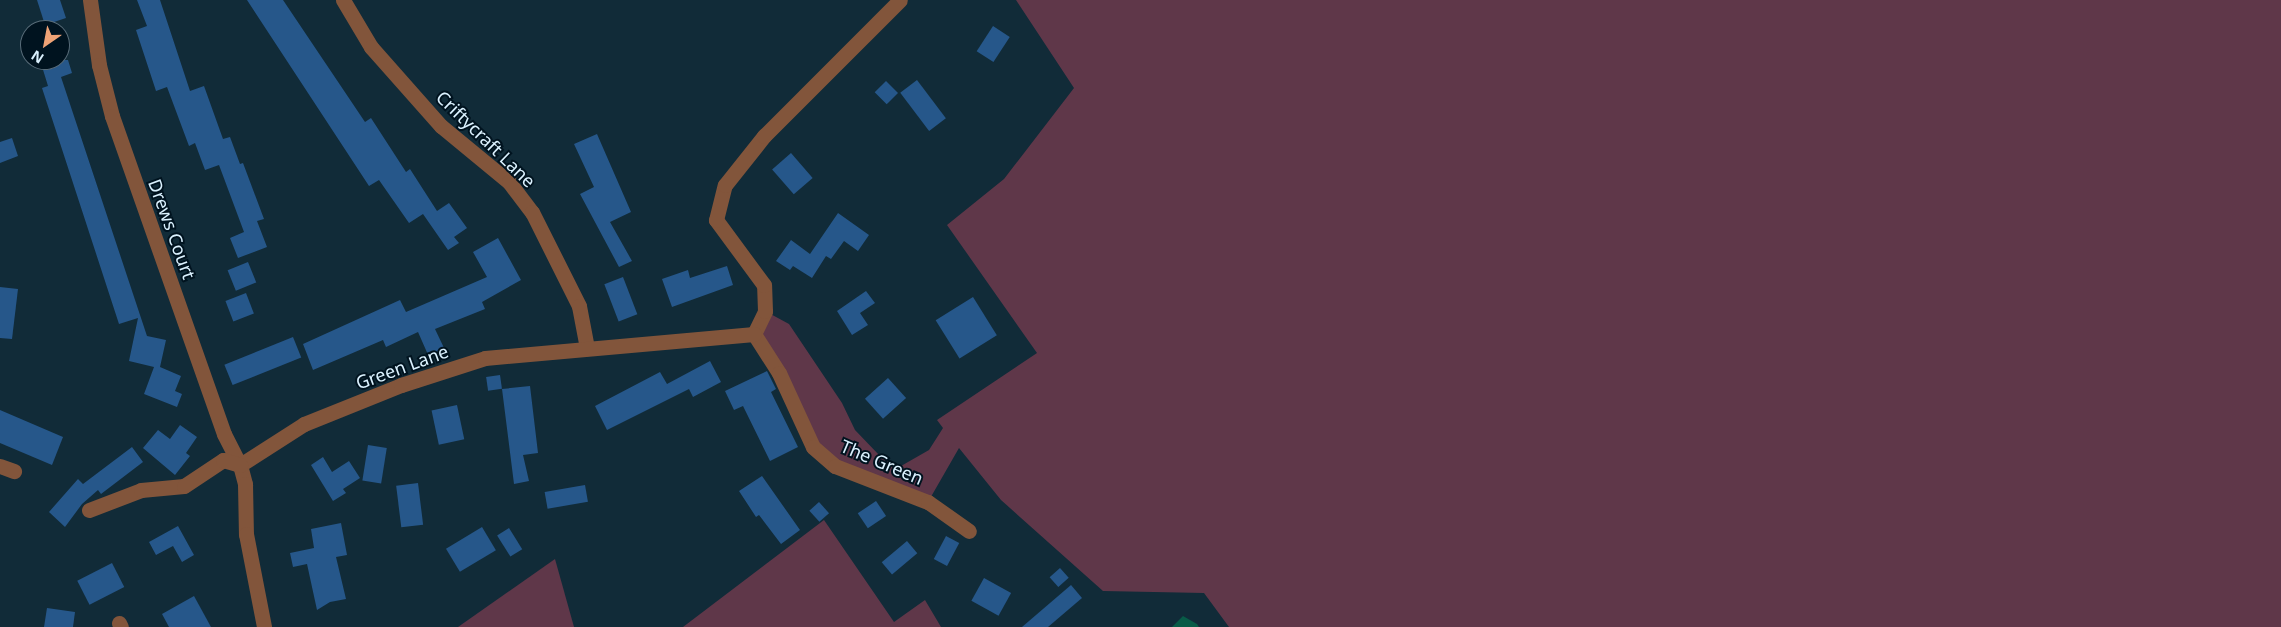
<!DOCTYPE html>
<style>
body{margin:0}
#map{position:relative;width:2281px;height:627px;overflow:hidden;background:#112b38;font-family:"Noto Sans",sans-serif}
div>[style]{position:absolute}
[style*='--x']{left:calc(var(--x)*1px);top:calc(var(--y)*1px);width:calc(var(--w)*1px);rotate:calc(var(--a)*1deg)}
.green>*{inset:0;background:#5f3749}
.water>*{inset:0;background:#085b47}
.building>*{inset:0;background:#26578a;transform-origin:0 0}
.minor>*{height:15px;margin:-7.5px;padding:0 7.5px;transform-origin:7.5px;border-radius:7.5px;background:#82553b}
span{translate:-50% -50%;white-space:nowrap;text-align:center;line-height:1.15;-webkit-text-stroke:4px #00131f;paint-order:stroke}
.street-label{font-size:18px;color:#dbf2ff}
.north{position:absolute;left:20px;top:20px;width:50px;height:50px;box-sizing:border-box;background:#00131f;border:1px solid #586c79;border-radius:50%;rotate:213deg;font-size:14px;font-weight:700;line-height:20px;text-align:center;color:#dbf2ff}
.north::after{content:'';display:block;margin:auto;width:18px;height:22px;background:#efa376;clip-path:polygon(50% 0,100% 100%,50% 72%,0 100%)}
</style>
<div id="map">
<div class="green">
<div style="clip-path:polygon(1016px 0,2281px 0,2281px 627px,1229px 627px,1204px 593px,1103px 591px,1001px 500px,959px 448px,928px 502px,893px 488px,813px 447px,754px 334px,765px 311px,789px 324px,842px 403px,855px 430px,880px 456px,901px 466px,929px 450px,943px 428px,937px 420px,1037px 353px,947px 225px,1004px 179px,1074px 88px)"></div>
<div style="clip-path:polygon(824px 520px,894px 622px,925px 600px,941px 627px,683px 627px)"></div>
<div style="clip-path:polygon(555px 559px,574px 627px,458px 627px)"></div>
</div>
<div class="water">
<div style="clip-path:polygon(1183px 616px,1197px 624px,1199px 627px,1172px 627px)"></div>
</div>
<div class="building">
<div style="clip-path:polygon(37px 0,60px 0,66px 18px,45px 25px)"></div>
<div style="clip-path:polygon(137px 0,160px 0,190px 91px,204px 86px,223px 139px,230px 137px,240px 164px,243px 163px,264px 219px,257px 221px,267px 247px,238px 258px,230px 238px,244px 232px,219px 165px,205px 170px,195px 143px,189px 146px,167px 87px,156px 91px,136px 30px,147px 26px)"></div>
<div style="clip-path:polygon(247px 0,283px 0,365px 122px,371px 118px,406px 172px,410px 169px,437px 211px,449px 203px,467px 228px,454px 237px,459px 243px,448px 250px,423px 214px,409px 223px,379px 180px,369px 186px)"></div>
<div style="left:993px;top:26px;width:20px;height:30px;rotate:33deg"></div>
<div style="clip-path:polygon(40px 60px,68px 60px,72px 73px,61px 77px,147px 336px,166px 340px,160px 367px,181px 376px,175px 391px,182px 394px,177px 407px,144px 394px,154px 367px,129px 361px,138px 318px,119px 324px,42px 88px,48px 86px)"></div>
<div style="left:917px;top:80px;width:48px;height:21px;rotate:53deg"></div>
<div style="left:886px;top:81px;width:17px;height:16px;rotate:45deg"></div>
<div style="clip-path:polygon(597px 134px,631px 212px,610px 222px,632px 261px,619px 267px,580px 194px,594px 187px,574px 144px)"></div>
<div style="clip-path:polygon(12px 138px,18px 156px,0 163px,0 142px)"></div>
<div style="left:791px;top:153px;width:33px;height:25px;rotate:49deg"></div>
<div style="clip-path:polygon(838px 213px,869px 235px,858px 251px,844px 241px,831px 259px,826px 256px,812px 278px,793px 266px,790px 270px,776px 261px,791px 240px,810px 254px)"></div>
<div style="clip-path:polygon(498px 238px,521px 280px,482px 302px,485px 309px,435px 329px,445px 350px,429px 357px,418px 332px,386px 347px,383px 340px,313px 370px,303px 344px,400px 300px,406px 312px,487px 277px,473px 252px)"></div>
<div style="left:248px;top:262px;width:22px;height:22px;rotate:68deg"></div>
<div style="clip-path:polygon(727px 266px,733px 285px,672px 307px,662px 279px,688px 270px,690px 278px)"></div>
<div style="left:623px;top:277px;width:40px;height:20px;rotate:69deg"></div>
<div style="clip-path:polygon(0 287px,18px 289px,12px 339px,0 338px)"></div>
<div style="clip-path:polygon(866px 291px,875px 303px,860px 313px,868px 325px,852px 335px,837px 311px)"></div>
<div style="left:246px;top:293px;width:22px;height:22px;rotate:69deg"></div>
<div style="left:973px;top:297px;width:45px;height:44px;rotate:58deg"></div>
<div style="left:293px;top:337px;width:22px;height:74px;rotate:68deg"></div>
<div style="clip-path:polygon(710px 361px,721px 382px,693px 397px,689px 389px,607px 430px,595px 406px,660px 372px,667px 384px)"></div>
<div style="clip-path:polygon(767px 371px,776px 389px,771px 392px,798px 447px,770px 461px,743px 406px,734px 410px,725px 391px)"></div>
<div style="left:500px;top:375px;width:14px;height:14px;rotate:82deg"></div>
<div style="left:888px;top:378px;width:27px;height:31px;rotate:48deg"></div>
<div style="clip-path:polygon(530px 386px,538px 453px,523px 455px,529px 481px,514px 484px,502px 389px)"></div>
<div style="left:457px;top:405px;width:35px;height:26px;rotate:78deg"></div>
<div style="clip-path:polygon(0 410px,63px 437px,52px 465px,0 443px)"></div>
<div style="clip-path:polygon(180px 425px,197px 437px,186px 453px,190px 456px,175px 475px,143px 448px,158px 430px,170px 439px)"></div>
<div style="left:368px;top:445px;width:19px;height:36px;rotate:9deg"></div>
<div style="clip-path:polygon(132px 447px,143px 462px,101px 494px,98px 490px,82px 504px,65px 527px,49px 512px,78px 479px,83px 484px)"></div>
<div style="clip-path:polygon(323px 457px,332px 472px,349px 461px,360px 478px,343px 489px,346px 493px,333px 501px,311px 465px)"></div>
<div style="clip-path:polygon(762px 476px,800px 530px,781px 544px,759px 515px,756px 517px,739px 491px)"></div>
<div style="left:418px;top:483px;width:42px;height:22px;rotate:83deg"></div>
<div style="left:585px;top:485px;width:17px;height:41px;rotate:80deg"></div>
<div style="left:876px;top:501px;width:18px;height:22px;rotate:56deg"></div>
<div style="left:819px;top:502px;width:15px;height:13px;rotate:48deg"></div>
<div style="clip-path:polygon(341px 523px,347px 555px,336px 557px,346px 599px,330px 602px,317px 610px,307px 564px,293px 567px,290px 553px,314px 548px,311px 529px)"></div>
<div style="clip-path:polygon(178px 526px,194px 555px,182px 562px,173px 546px,156px 555px,149px 542px)"></div>
<div style="left:482px;top:527px;width:27px;height:42px;rotate:59deg"></div>
<div style="left:509px;top:528px;width:25px;height:14px;rotate:58deg"></div>
<div style="left:946px;top:536px;width:15px;height:26px;rotate:28deg"></div>
<div style="left:907px;top:541px;width:16px;height:33px;rotate:50deg"></div>
<div style="left:112px;top:563px;width:27px;height:39px;rotate:63deg"></div>
<div style="left:1060px;top:568px;width:13px;height:14px;rotate:48deg"></div>
<div style="left:984px;top:578px;width:31px;height:26px;rotate:29deg"></div>
<div style="clip-path:polygon(1071px 585px,1082px 598px,1048px 627px,1022px 627px)"></div>
<div style="clip-path:polygon(194px 596px,211px 627px,169px 627px,162px 614px)"></div>
<div style="clip-path:polygon(47px 608px,75px 612px,73px 627px,44px 627px)"></div>
</div>
<div class="minor">
<div style="--x:90;--y:0;--w:66;--a:82.1"></div>
<div style="--x:99;--y:65;--w:53;--a:75.7"></div>
<div style="--x:112;--y:116;--w:337;--a:70.6"></div>
<div style="--x:224;--y:434;--w:35;--a:63"></div>
<div style="--x:240;--y:465;--w:20;--a:75"></div>
<div style="--x:245;--y:484;--w:50;--a:88.9"></div>
<div style="--x:246;--y:534;--w:95;--a:79"></div>
<div style="--x:343;--y:0;--w:55;--a:59.2"></div>
<div style="--x:371;--y:47;--w:106;--a:48.5"></div>
<div style="--x:441;--y:126;--w:88;--a:39.5"></div>
<div style="--x:509;--y:182;--w:38;--a:53"></div>
<div style="--x:532;--y:212;--w:105;--a:63.4"></div>
<div style="--x:579;--y:306;--w:43;--a:79.2"></div>
<div style="--x:754;--y:334;--w:25;--a:-64"></div>
<div style="--x:765;--y:311;--w:26;--a:-92"></div>
<div style="--x:764;--y:285;--w:81;--a:-126.4"></div>
<div style="--x:716;--y:220;--w:36;--a:-76"></div>
<div style="--x:725;--y:185;--w:63;--a:-51.5"></div>
<div style="--x:764;--y:136;--w:192;--a:-45"></div>
<div style="--x:754;--y:334;--w:46;--a:57.3"></div>
<div style="--x:779;--y:373;--w:81;--a:65.3"></div>
<div style="--x:813;--y:447;--w:29;--a:41"></div>
<div style="--x:835;--y:466;--w:100;--a:21.2"></div>
<div style="--x:928;--y:502;--w:50;--a:35.3"></div>
<div style="--x:240;--y:465;--w:76;--a:-32.6"></div>
<div style="--x:304;--y:424;--w:105;--a:-21.9"></div>
<div style="--x:401;--y:385;--w:88;--a:-17.8"></div>
<div style="--x:485;--y:358;--w:270;--a:-5.1"></div>
<div style="--x:0;--y:466;--w:15;--a:20"></div>
<div style="--x:89;--y:510;--w:56;--a:-21"></div>
<div style="--x:141;--y:490;--w:43;--a:-5.3"></div>
<div style="--x:184;--y:486;--w:47;--a:-33.7"></div>
<div style="--x:223;--y:460;--w:18;--a:16"></div>
<div style="--x:119;--y:623;--w:4;--a:63"></div>
</div>
<div class="street-label">
<span style="left:486px;top:139px;rotate:44deg">Criftycraft Lane</span>
<span style="left:172px;top:229px;rotate:70deg">Drews Court</span>
<span style="left:402px;top:367px;rotate:-20deg">Green Lane</span>
<span style="left:882px;top:462px;rotate:23deg">The Green</span>
</div>
<div class="north">N</div>
</div>
